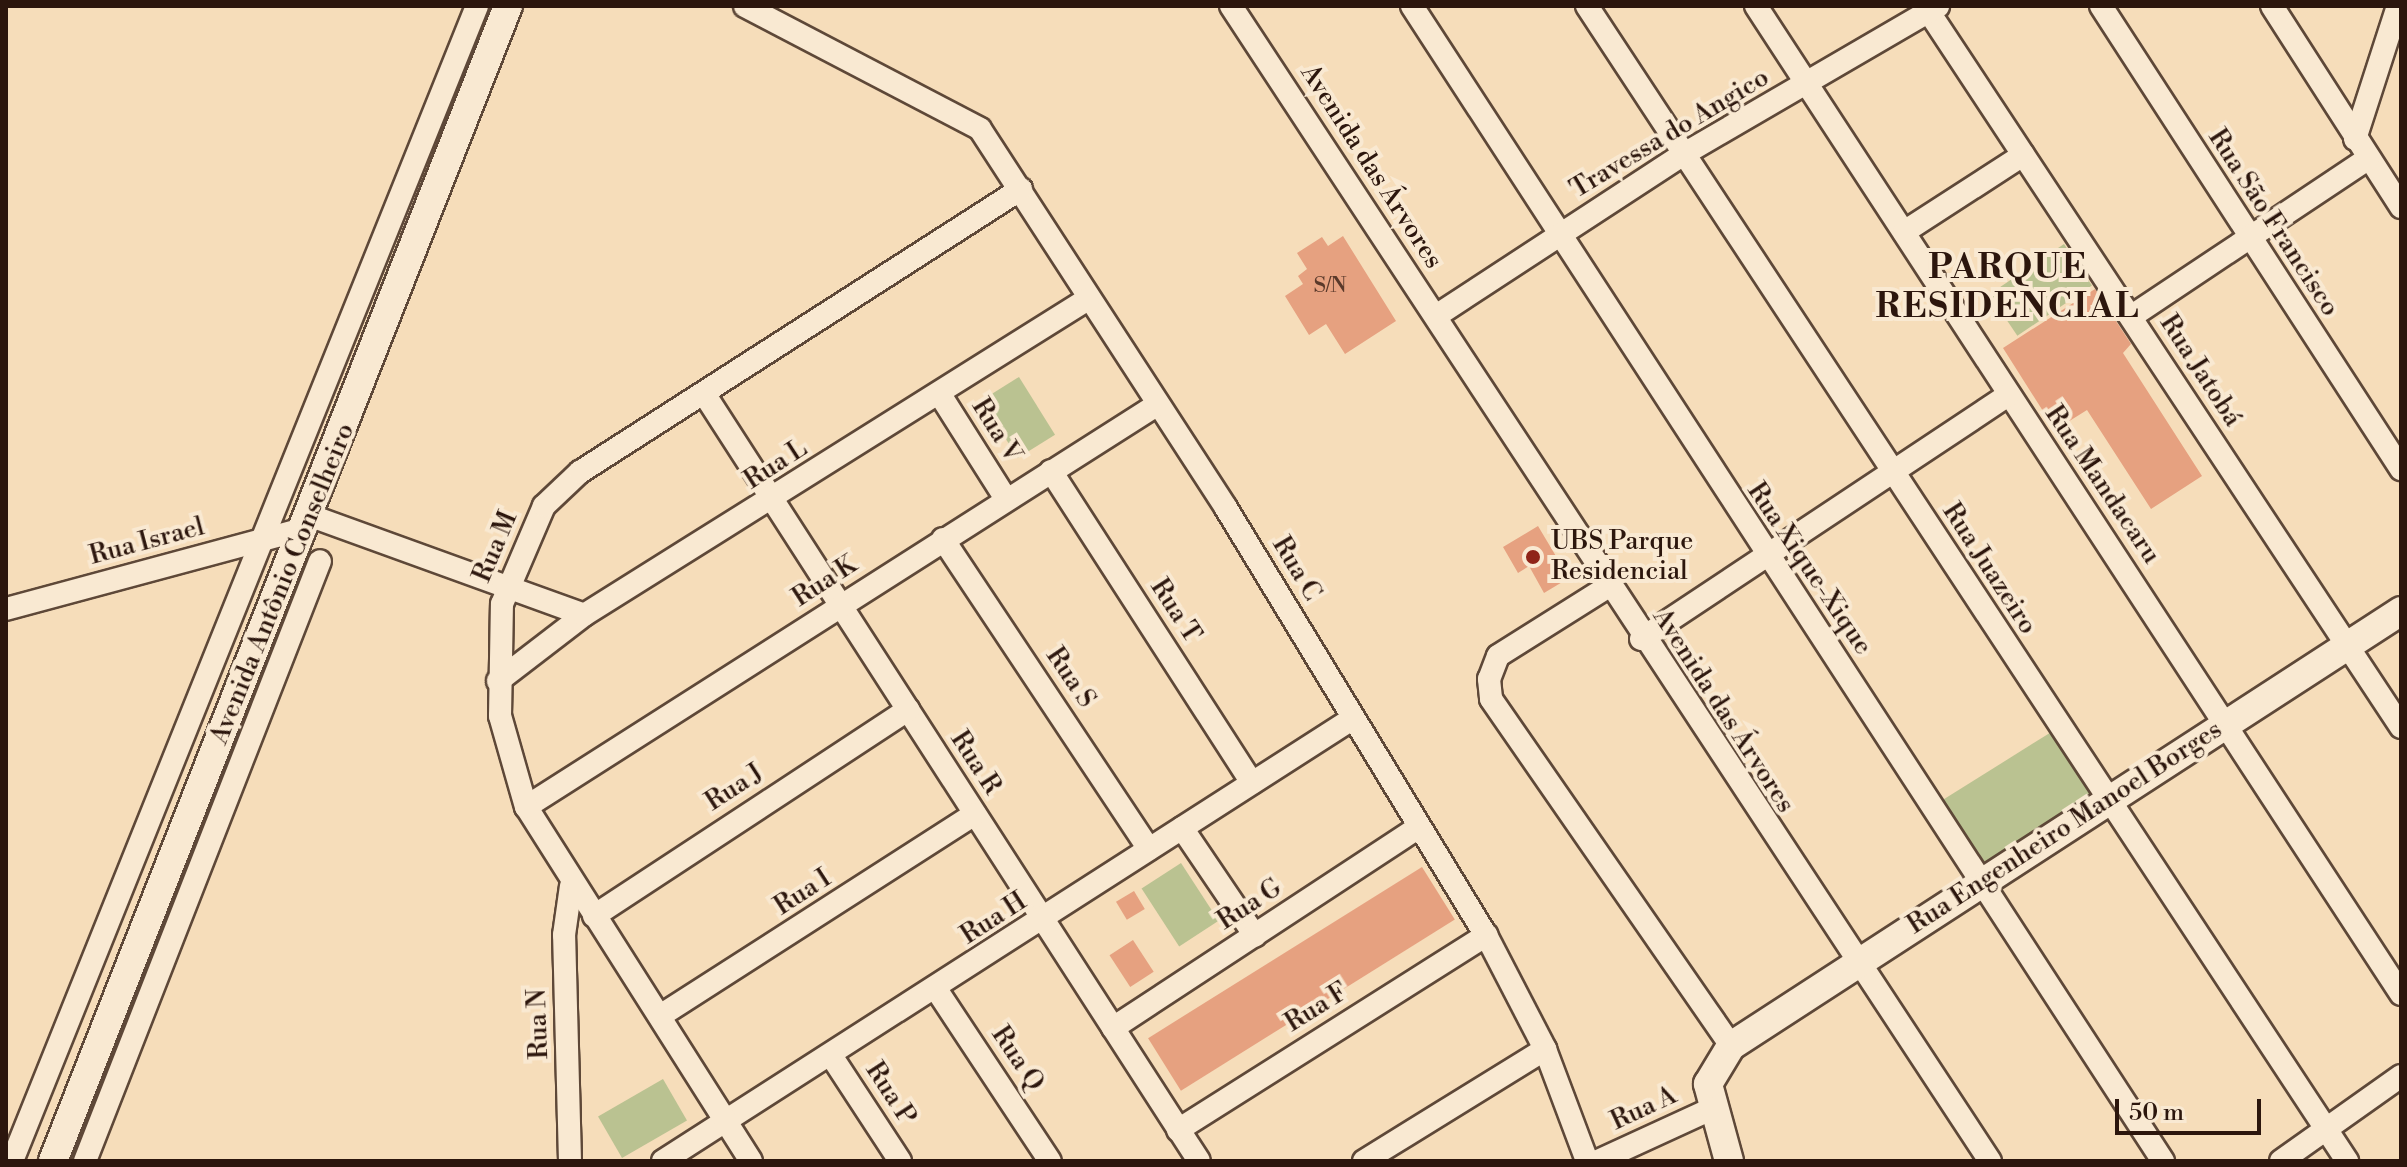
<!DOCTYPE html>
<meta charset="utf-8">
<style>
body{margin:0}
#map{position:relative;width:2407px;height:1167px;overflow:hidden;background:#f6ddba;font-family:"Libre Bodoni",serif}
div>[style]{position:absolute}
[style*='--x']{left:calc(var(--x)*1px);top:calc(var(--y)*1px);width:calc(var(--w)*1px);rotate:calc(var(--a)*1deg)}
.green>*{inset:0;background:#bac291;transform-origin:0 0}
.building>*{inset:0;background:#e6a180;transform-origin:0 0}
.roads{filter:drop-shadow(2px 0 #5e4838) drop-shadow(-2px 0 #5e4838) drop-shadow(0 2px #5e4838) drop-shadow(0 -2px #5e4838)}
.minor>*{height:22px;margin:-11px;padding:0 11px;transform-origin:11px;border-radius:11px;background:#f9e9d2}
.tertiary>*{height:28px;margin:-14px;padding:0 14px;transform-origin:14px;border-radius:14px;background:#f9e9d2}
.dots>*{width:22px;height:22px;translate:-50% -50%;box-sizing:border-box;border:4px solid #f9e9d2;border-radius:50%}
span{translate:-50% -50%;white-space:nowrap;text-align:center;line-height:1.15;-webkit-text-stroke:8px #f9e9d2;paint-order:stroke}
.number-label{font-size:22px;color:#5a392a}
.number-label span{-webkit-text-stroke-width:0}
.street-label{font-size:26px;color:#2c160d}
.poi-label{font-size:26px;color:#2c160d}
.left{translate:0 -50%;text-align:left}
.district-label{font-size:34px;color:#2c160d;font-weight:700;letter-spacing:2px}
.frame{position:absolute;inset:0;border:8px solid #2c160d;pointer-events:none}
.scale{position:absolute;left:2115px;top:1099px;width:146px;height:36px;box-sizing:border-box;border:4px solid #2c160d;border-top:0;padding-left:10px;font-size:24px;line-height:28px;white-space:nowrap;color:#2c160d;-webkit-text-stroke:6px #f9e9d2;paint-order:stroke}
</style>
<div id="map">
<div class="green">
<div style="left:2064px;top:244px;width:50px;height:90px;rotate:56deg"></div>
<div style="left:1019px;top:377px;width:68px;height:44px;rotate:58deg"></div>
<div style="left:2053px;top:731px;width:80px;height:133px;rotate:58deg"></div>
<div style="left:1181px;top:863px;width:69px;height:47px;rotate:57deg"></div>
<div style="left:663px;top:1079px;width:48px;height:75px;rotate:60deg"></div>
</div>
<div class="building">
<div style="clip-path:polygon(1343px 236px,1396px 321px,1345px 354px,1326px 324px,1309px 335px,1285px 296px,1303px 284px,1298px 276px,1307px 269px,1297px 253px,1322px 237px,1328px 246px)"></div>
<div style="clip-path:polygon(2095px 289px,2131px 344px,2123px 353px,2202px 476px,2151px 509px,2087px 410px,2055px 430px,2003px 348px)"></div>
<div style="clip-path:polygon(1538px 526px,1569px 578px,1544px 593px,1529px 566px,1518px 573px,1503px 547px)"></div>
<div style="left:1422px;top:867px;width:62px;height:323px;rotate:58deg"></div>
<div style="left:1134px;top:891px;width:21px;height:21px;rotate:59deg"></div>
<div style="left:1133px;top:940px;width:38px;height:28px;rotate:57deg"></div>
</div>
<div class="roads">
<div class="minor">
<div style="--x:745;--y:6;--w:265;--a:27.6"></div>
<div style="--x:980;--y:129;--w:452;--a:57"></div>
<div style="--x:1226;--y:508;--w:500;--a:58.7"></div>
<div style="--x:1486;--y:935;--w:128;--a:62.6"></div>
<div style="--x:1545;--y:1049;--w:120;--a:69.4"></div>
<div style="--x:1231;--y:6;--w:1382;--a:56.69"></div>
<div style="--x:1412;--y:6;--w:1378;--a:56.97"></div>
<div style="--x:1587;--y:6;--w:1383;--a:56.65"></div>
<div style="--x:1756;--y:6;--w:1180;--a:56.86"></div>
<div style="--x:1925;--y:6;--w:864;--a:56.57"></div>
<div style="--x:2101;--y:6;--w:552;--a:57.06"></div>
<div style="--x:2272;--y:6;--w:239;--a:57.3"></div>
<div style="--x:2355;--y:139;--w:140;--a:-72.1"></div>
<div style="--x:1904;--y:232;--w:142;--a:-32.9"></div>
<div style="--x:1436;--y:316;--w:296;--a:-33.2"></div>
<div style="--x:1684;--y:154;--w:294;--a:-30.2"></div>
<div style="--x:2132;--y:316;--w:283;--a:-33.7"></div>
<div style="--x:939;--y:393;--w:125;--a:57.7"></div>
<div style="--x:705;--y:395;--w:911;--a:57.18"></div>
<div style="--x:1051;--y:471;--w:371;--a:57.2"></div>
<div style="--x:311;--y:516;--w:290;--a:19.9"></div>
<div style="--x:943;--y:539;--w:372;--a:56.4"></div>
<div style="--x:1609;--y:586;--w:131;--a:147.8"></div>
<div style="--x:1498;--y:656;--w:25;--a:111"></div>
<div style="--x:1489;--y:679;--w:20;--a:84"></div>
<div style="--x:1491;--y:699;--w:422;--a:55.3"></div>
<div style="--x:6;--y:609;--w:307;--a:-15.1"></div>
<div style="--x:1641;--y:639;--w:441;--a:-33.6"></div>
<div style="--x:498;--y:681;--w:108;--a:-37.5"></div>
<div style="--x:584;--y:615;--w:595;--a:-32.09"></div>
<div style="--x:526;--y:807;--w:746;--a:-32.52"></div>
<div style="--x:1182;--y:828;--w:130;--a:55.9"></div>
<div style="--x:594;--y:916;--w:376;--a:-33.3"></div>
<div style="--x:936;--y:989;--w:206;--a:56.5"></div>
<div style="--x:660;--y:1016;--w:374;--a:-32.7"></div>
<div style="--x:1113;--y:1028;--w:365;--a:-33.3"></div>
<div style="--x:832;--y:1057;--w:124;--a:56.8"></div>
<div style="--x:1178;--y:1130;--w:365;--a:-32.3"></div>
<div style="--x:12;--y:1161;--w:1245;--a:-68.07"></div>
<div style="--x:85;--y:1161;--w:644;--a:-68.61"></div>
<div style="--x:570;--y:1161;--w:226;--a:-91.5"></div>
<div style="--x:564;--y:935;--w:49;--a:-81.9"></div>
<div style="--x:663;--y:1161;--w:819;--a:-32.68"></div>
<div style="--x:751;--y:1161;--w:419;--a:-122.4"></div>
<div style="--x:526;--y:807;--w:95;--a:-105.9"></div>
<div style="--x:500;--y:716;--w:112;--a:-89"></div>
<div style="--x:502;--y:604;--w:107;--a:-66.8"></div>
<div style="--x:544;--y:506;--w:50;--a:-43.4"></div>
<div style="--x:580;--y:472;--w:524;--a:-32.69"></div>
<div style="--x:1364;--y:1161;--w:213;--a:-31.7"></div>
<div style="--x:1598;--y:1161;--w:127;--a:-24.7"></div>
<div style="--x:2281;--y:1161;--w:147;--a:-35.3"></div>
</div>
<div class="tertiary">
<div style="--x:53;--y:1161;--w:1241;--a:-68.5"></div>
<div style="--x:1729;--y:1161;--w:80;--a:-105.3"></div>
<div style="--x:1708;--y:1084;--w:44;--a:-58.8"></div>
<div style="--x:1731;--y:1046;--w:799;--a:-32.99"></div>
</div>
</div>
<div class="dots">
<div style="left:1533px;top:557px;background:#8f2418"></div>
</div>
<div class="number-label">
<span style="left:1330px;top:286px">S/N</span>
</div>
<div class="street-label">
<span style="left:1670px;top:134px;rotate:-31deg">Travessa do Angico</span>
<span style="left:1371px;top:167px;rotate:57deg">Avenida das Árvores</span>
<span style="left:2273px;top:223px;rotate:57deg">Rua São Francisco</span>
<span style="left:2200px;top:371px;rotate:57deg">Rua Jatobá</span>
<span style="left:996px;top:431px;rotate:58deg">Rua V</span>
<span style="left:776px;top:465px;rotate:-33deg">Rua L</span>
<span style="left:2102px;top:485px;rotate:56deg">Rua Mandacaru</span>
<span style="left:147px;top:542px;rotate:-15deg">Rua Israel</span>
<span style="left:496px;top:547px;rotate:-67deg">Rua M</span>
<span style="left:1296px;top:569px;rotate:59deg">Rua C</span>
<span style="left:1809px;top:569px;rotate:56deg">Rua Xique-Xique</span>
<span style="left:1989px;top:569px;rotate:57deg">Rua Juazeiro</span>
<span style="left:825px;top:582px;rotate:-33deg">Rua K</span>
<span style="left:283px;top:584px;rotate:-68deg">Avenida Antônio Conselheiro</span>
<span style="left:1175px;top:611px;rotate:57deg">Rua T</span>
<span style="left:1070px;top:678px;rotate:56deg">Rua S</span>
<span style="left:1723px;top:711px;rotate:57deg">Avenida das Árvores</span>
<span style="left:975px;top:763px;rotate:57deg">Rua R</span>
<span style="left:735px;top:788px;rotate:-33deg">Rua J</span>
<span style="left:2065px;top:828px;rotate:-33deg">Rua Engenheiro Manoel Borges</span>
<span style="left:803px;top:893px;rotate:-33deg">Rua I</span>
<span style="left:1250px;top:905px;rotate:-33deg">Rua G</span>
<span style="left:994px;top:919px;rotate:-33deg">Rua H</span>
<span style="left:1317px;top:1008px;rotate:-32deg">Rua F</span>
<span style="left:539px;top:1024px;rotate:-92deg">Rua N</span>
<span style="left:1017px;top:1059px;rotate:56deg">Rua Q</span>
<span style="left:890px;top:1094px;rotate:57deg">Rua P</span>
<span style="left:1644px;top:1109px;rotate:-25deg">Rua A</span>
</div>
<div class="poi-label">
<span class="left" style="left:1551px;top:557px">UBS Parque<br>Residencial</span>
</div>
<div class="district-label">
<span style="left:2008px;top:288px">PARQUE<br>RESIDENCIAL</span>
</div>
<div class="frame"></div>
<div class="scale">50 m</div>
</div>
